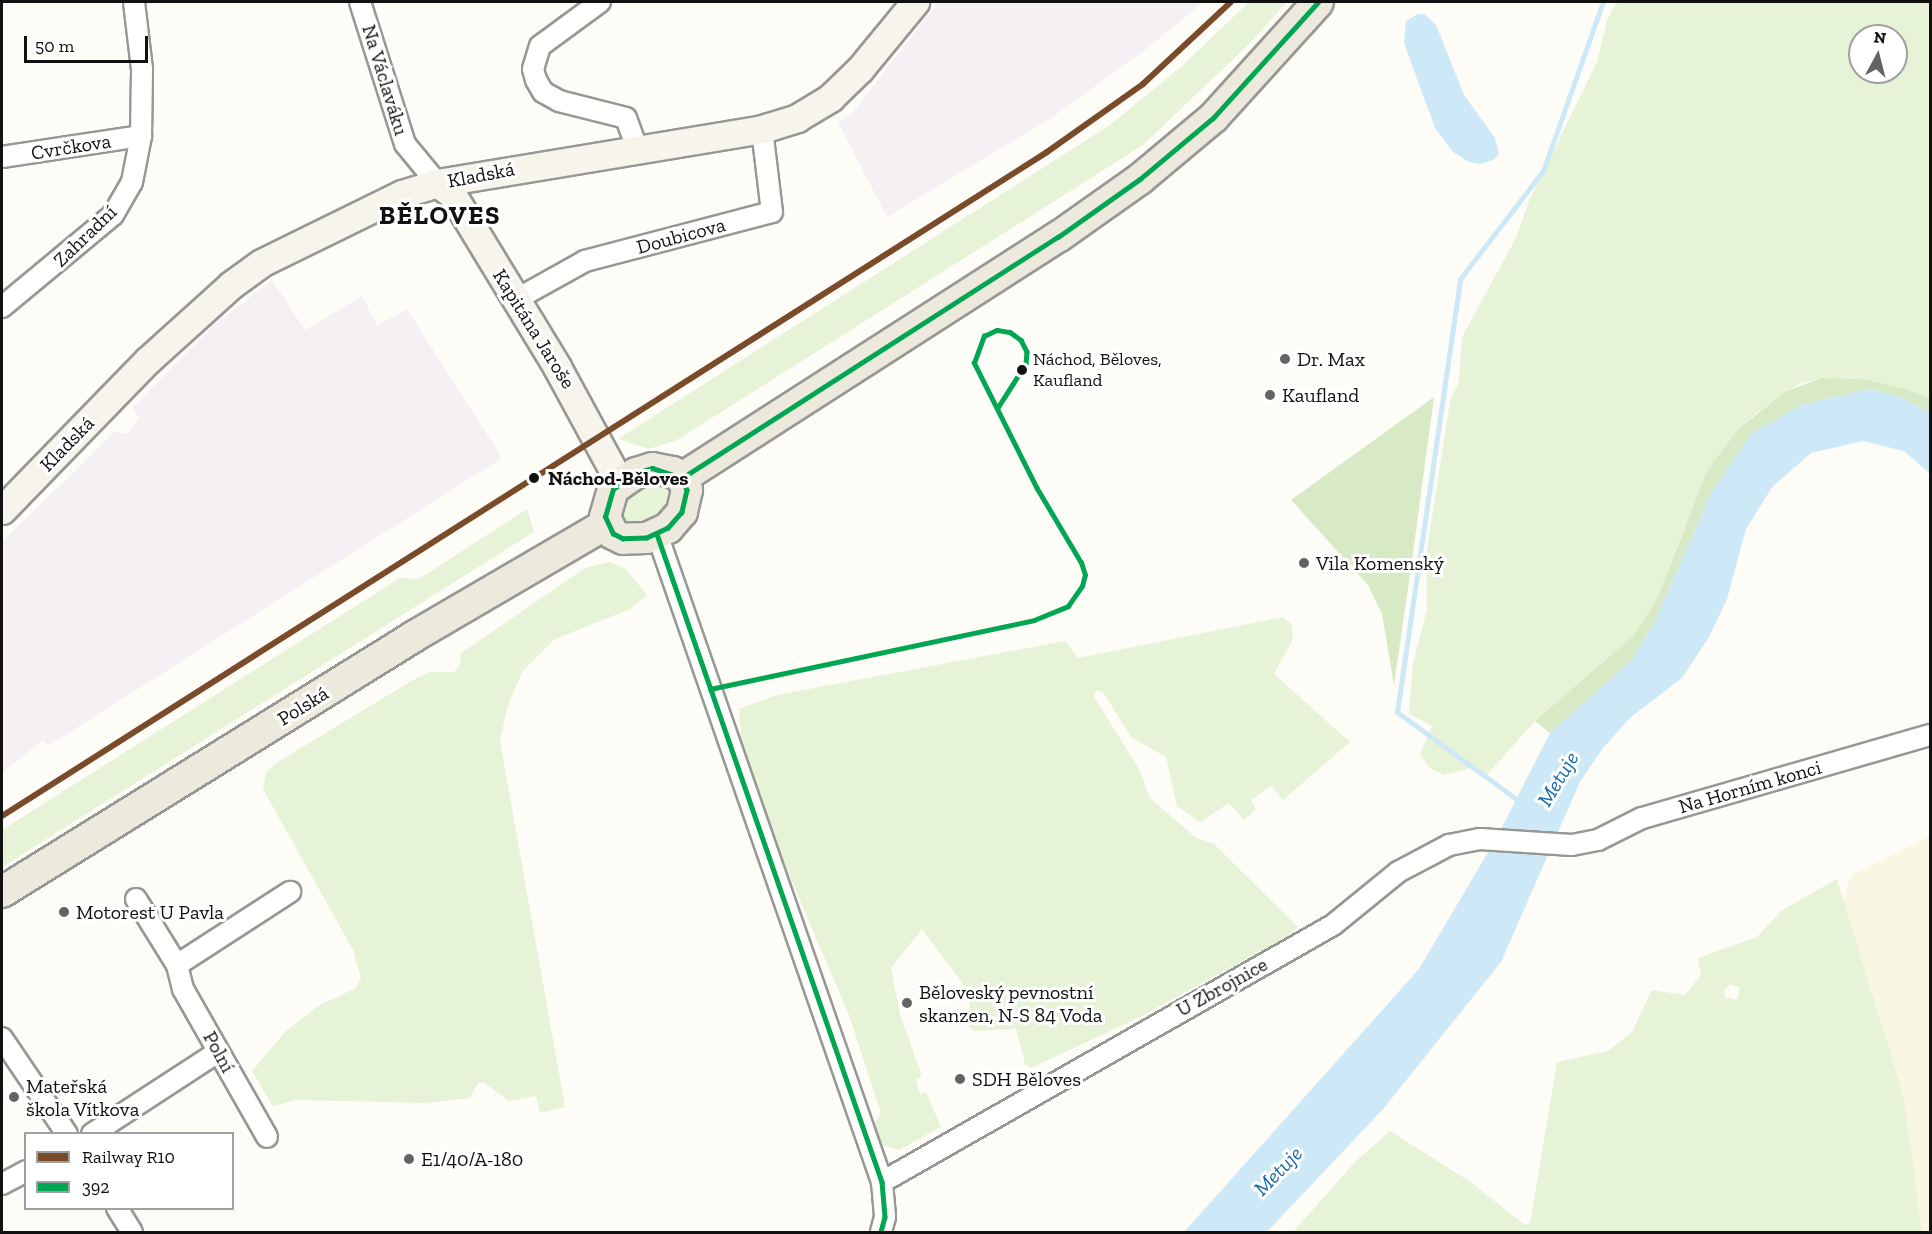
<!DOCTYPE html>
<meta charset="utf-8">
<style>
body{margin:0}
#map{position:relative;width:1932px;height:1234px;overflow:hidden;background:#fdfcf7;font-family:"Zilla Slab",serif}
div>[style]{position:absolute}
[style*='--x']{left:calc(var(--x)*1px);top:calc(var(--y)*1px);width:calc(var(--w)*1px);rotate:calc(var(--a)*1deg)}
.industrial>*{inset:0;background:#f5f0f3}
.farmland>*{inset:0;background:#f9f7e4}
.green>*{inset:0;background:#e7f3d7}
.forest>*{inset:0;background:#d8eac5}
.water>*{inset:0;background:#cde8f7}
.stream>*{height:5px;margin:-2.5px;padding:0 2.5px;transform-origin:2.5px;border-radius:2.5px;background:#cde8f7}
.roads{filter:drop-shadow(2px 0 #979795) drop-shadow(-2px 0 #979795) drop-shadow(0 2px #979795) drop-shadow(0 -2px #979795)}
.street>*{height:20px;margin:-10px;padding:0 10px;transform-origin:10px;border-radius:10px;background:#fffffe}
.secondary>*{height:27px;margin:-13.5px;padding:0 13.5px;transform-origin:13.5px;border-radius:13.5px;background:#f6f4eb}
.primary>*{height:30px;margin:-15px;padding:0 15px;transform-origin:15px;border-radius:15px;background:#ede9dc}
.bus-1>*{height:4.5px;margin:-2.25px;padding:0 2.25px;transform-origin:2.25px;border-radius:2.25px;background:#00a651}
.rail-1>*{height:6px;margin:-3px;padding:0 3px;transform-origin:3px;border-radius:3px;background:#7a4b2a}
.dots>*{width:16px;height:16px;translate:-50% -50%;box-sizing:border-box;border:3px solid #fff;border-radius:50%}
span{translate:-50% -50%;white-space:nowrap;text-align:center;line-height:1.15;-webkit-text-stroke:6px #fff;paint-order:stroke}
.bus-label{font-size:18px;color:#111}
.left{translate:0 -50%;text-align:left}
.street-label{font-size:20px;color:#111}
.poi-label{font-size:20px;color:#111}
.stop-label{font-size:20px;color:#111;font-weight:700}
.water-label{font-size:21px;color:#1768a6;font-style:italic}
.district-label{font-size:26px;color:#111;font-weight:700;letter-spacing:1.5px}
.frame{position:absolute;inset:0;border:3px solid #111;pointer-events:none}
.legend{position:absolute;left:24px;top:1132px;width:210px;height:78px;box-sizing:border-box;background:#fff;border:2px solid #a0a0a0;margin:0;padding:8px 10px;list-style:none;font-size:18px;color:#111}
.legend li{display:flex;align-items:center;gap:12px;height:30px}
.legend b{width:30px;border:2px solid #a0a0a0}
.north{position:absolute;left:1848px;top:24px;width:60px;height:60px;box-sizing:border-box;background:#fff;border:2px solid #a0a0a0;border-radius:50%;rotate:7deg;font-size:16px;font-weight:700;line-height:24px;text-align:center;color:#111}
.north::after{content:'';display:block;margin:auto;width:21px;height:27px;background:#646362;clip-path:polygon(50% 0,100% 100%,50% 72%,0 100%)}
.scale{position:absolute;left:24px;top:36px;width:124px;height:27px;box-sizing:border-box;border:3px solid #111;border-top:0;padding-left:8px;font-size:18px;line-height:21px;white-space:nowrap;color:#111;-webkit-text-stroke:4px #fff;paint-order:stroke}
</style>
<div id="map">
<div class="industrial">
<div style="clip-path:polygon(938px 2px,1203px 2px,1145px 50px,1051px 118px,887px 217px,838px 122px,854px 111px)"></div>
<div style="clip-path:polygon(272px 280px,305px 330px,362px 296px,377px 326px,407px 309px,502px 458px,48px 746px,43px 740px,2px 773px,2px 542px,115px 431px,127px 434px,139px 418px,132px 408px,214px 325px)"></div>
</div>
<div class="farmland">
<div style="clip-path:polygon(1930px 836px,1930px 1232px,1922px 1232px,1904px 1097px,1843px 899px,1852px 875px)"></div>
</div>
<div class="green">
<div style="clip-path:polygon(1249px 2px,1287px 2px,1249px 44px,1143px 145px,677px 440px,649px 449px,618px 439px,1110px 125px,1182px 66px)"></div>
<div style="clip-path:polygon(evenodd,1617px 2px,1930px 2px,1930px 399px,1863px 379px,1821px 378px,1799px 384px,1755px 414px,1739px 428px,1684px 528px,1656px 601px,1634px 635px,1535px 721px,1485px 777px,1472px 768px,1443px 775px,1430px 768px,1420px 754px,1432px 726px,1409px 714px,1413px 664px,1427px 609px,1427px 550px,1450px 401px,1459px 382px,1462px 337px,1516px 238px,1529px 201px,1597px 62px,1607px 20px,1617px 2px,1860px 36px,1896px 36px,1896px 72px,1860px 72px,1860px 36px)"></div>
<div style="clip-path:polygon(653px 481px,672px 487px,671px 506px,651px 523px,626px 526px,618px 519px,623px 497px)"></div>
<div style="clip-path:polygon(527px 509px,534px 532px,2px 867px,2px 830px,400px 578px,419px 579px)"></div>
<div style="clip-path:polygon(609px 562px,625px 568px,647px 595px,630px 609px,555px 639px,522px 672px,507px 708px,500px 741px,565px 1107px,540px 1113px,536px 1096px,509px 1101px,483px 1082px,478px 1083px,470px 1098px,426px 1103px,295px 1100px,273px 1106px,252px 1071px,286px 1031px,318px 1006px,356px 988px,361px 978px,353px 950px,263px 789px,266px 773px,276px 763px,413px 680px,430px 672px,454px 672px,461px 663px,460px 654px,585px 568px)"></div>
<div style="clip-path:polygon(1283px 617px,1292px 625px,1293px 639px,1274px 674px,1350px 742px,1283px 800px,1271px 786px,1251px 800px,1256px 809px,1244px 820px,1229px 803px,1200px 822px,1177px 806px,1166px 757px,1131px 737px,1103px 692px,1096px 690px,1094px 697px,1138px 767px,1150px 798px,1195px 837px,1214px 844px,1298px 927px,1284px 938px,1138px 1018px,1031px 1068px,1025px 1064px,1016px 1029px,974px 1031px,967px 1024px,971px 995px,922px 929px,891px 968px,900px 1014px,922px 1076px,916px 1079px,920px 1094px,926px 1092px,941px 1127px,899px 1150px,882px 1145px,875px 1123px,881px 1113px,849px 1015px,778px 849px,742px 751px,739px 709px,777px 695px,1065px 641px,1078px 658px)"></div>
<div style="clip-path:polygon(evenodd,1837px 879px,1904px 1097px,1922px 1232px,1293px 1232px,1355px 1162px,1390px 1131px,1469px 1181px,1525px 1225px,1530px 1223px,1557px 1062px,1608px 1051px,1632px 1032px,1652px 990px,1685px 995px,1701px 975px,1698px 958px,1757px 937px,1781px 911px,1837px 879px,1730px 984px,1740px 988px,1737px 1000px,1725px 997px,1724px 991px,1730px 984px)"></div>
</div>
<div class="forest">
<div style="clip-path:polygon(1821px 378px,1863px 379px,1909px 390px,1930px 399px,1930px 413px,1901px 397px,1870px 389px,1801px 405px,1712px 491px,1656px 619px,1631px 661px,1550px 733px,1535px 721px,1634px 635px,1656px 601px,1707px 471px,1739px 428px,1785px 392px)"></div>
<div style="clip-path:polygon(1434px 397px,1412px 560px,1394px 685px,1382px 614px,1368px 585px,1291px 500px)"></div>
</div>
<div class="water">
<div style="clip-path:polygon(1418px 14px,1425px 14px,1436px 25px,1464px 95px,1495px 138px,1499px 154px,1493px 160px,1481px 164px,1469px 162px,1453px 152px,1435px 128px,1404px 43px,1406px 21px)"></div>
<div style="clip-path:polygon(1870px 389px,1901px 397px,1930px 413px,1930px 474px,1904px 451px,1863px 441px,1811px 453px,1773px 486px,1746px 529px,1727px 599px,1709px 637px,1682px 678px,1631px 717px,1603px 748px,1580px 782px,1501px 962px,1384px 1108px,1267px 1232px,1184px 1232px,1419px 969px,1497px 837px,1550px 733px,1631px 661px,1656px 619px,1712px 491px,1752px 433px,1801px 405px)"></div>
</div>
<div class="stream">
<div style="--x:1519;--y:801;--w:151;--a:-143.9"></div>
<div style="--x:1397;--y:712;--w:438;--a:-81.7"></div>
<div style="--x:1460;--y:279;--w:136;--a:-52.5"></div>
<div style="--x:1543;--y:171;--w:179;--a:-70.5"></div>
</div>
<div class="roads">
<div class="street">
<div style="--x:360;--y:2;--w:149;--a:72.4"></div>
<div style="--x:405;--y:144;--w:50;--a:50.6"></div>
<div style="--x:600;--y:2;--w:74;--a:143.7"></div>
<div style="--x:540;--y:46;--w:24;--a:107"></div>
<div style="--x:533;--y:69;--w:11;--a:75"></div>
<div style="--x:536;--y:80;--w:14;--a:60"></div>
<div style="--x:543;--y:92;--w:18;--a:29"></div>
<div style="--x:559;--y:101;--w:69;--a:14.2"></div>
<div style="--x:626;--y:118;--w:32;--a:70"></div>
<div style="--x:2;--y:157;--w:141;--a:-8.6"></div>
<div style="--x:515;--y:300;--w:80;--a:-29.1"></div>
<div style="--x:585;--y:261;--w:193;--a:-14.7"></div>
<div style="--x:772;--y:212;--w:84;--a:-96.9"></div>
<div style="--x:2;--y:307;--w:144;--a:-39.7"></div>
<div style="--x:113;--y:215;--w:38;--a:-60"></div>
<div style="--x:132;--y:182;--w:47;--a:-78.9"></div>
<div style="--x:141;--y:136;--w:67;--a:-89.1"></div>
<div style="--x:142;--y:69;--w:67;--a:-96.8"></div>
<div style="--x:657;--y:534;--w:686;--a:70.85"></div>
<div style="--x:882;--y:1182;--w:35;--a:85"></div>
<div style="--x:885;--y:1217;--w:16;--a:105"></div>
<div style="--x:136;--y:899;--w:78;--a:58.2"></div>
<div style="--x:177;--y:965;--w:25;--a:76"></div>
<div style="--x:183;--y:989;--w:170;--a:60.4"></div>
<div style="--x:177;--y:965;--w:135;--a:-32.9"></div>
<div style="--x:2;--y:1038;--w:116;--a:55.9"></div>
<div style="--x:92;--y:1134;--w:150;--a:-33.1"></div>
<div style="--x:882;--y:1182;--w:519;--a:-29.68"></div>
<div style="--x:1333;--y:925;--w:84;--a:-39.2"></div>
<div style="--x:1398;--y:872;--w:58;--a:-27.9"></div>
<div style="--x:1449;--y:845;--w:32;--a:-11"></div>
<div style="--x:1480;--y:839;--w:92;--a:3.7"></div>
<div style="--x:1572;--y:845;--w:26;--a:-11"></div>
<div style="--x:1598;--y:840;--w:49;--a:-26.6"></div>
<div style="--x:1642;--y:818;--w:300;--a:-16.1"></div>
<div style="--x:2;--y:1184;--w:27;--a:-28"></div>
<div style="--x:117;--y:1208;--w:28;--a:58"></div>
</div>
<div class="secondary">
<div style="--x:437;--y:183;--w:19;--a:36"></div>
<div style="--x:452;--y:194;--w:202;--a:58.7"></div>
<div style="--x:557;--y:367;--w:132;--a:61.5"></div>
<div style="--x:2;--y:510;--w:209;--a:-45.8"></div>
<div style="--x:148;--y:360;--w:112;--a:-42.1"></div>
<div style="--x:231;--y:285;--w:37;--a:-36"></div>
<div style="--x:261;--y:263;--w:157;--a:-26.1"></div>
<div style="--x:402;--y:194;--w:37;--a:-17"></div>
<div style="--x:437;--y:183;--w:329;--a:-9.4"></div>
<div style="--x:762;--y:129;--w:37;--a:-17"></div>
<div style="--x:797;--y:118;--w:39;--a:-31"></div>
<div style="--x:830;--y:98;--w:42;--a:-44"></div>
<div style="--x:860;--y:69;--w:87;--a:-50.6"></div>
</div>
<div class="primary">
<div style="--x:652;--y:468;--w:21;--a:11"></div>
<div style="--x:673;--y:472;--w:11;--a:34"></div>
<div style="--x:682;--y:478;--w:13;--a:67"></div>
<div style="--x:687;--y:490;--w:23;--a:103"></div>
<div style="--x:682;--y:512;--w:21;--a:131"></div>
<div style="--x:668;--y:528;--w:23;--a:155"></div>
<div style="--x:647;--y:538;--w:24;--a:178"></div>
<div style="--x:623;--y:539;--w:11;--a:-153"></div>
<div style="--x:613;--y:534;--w:19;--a:-115"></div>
<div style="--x:605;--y:517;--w:29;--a:-74"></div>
<div style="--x:613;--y:489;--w:28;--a:-35"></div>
<div style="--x:636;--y:473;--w:17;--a:-17"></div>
<div style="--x:682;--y:478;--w:447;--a:-32.7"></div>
<div style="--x:1058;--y:237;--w:100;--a:-35.3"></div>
<div style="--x:1140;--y:179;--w:95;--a:-39.9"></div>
<div style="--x:1213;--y:118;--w:156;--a:-47.8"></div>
<div style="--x:2;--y:892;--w:484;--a:-31.8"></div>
<div style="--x:413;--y:637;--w:224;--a:-30.3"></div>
</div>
</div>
<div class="bus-1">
<div style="--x:652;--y:468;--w:32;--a:18"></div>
<div style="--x:682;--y:478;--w:13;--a:67"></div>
<div style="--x:687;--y:490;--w:23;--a:103"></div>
<div style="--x:682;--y:512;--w:21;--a:131"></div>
<div style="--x:668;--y:528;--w:23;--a:155"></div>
<div style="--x:647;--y:538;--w:24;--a:178"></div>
<div style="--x:623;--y:539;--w:11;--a:-153"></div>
<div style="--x:613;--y:534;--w:19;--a:-115"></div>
<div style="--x:605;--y:517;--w:29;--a:-74"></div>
<div style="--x:613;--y:489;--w:28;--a:-35"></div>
<div style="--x:636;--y:473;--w:17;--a:-17"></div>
<div style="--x:682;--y:478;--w:447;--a:-32.7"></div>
<div style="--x:1058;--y:237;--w:100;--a:-35.3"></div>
<div style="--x:1140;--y:179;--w:95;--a:-39.9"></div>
<div style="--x:1213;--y:118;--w:156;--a:-47.8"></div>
<div style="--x:657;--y:534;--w:686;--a:70.85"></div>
<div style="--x:882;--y:1182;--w:35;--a:85"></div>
<div style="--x:885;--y:1217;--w:16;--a:105"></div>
<div style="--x:710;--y:689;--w:331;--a:-12"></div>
<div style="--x:1034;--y:620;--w:37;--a:-22"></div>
<div style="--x:1068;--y:606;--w:24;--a:-55"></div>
<div style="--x:1082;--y:586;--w:11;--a:-75"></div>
<div style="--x:1085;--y:575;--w:13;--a:-108"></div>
<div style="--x:1081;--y:563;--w:86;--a:-120.7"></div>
<div style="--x:1037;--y:489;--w:141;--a:-116.6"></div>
<div style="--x:974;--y:363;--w:29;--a:-70"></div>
<div style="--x:984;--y:336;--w:14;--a:-25"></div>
<div style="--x:997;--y:330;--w:13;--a:9"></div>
<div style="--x:1010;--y:332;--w:14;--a:36"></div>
<div style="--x:1021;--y:340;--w:13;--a:63"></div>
<div style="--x:1027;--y:352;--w:12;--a:95"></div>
<div style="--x:1026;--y:364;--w:52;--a:122.5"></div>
</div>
<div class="rail-1">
<div style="--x:2;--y:816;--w:1238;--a:-32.43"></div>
<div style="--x:1047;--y:152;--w:118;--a:-35.3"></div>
<div style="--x:1143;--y:84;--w:120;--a:-43"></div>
</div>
<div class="dots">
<div style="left:1285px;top:359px;background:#646362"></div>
<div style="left:1022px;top:370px;background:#111"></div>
<div style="left:1270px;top:395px;background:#646362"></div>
<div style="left:534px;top:478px;background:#111"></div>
<div style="left:1304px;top:563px;background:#646362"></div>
<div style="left:64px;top:912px;background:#646362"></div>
<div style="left:907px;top:1003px;background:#646362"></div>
<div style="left:960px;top:1079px;background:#646362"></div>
<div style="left:14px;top:1097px;background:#646362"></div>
<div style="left:409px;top:1159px;background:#646362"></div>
</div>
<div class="bus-label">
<span class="left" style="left:1033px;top:370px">Náchod, Běloves,<br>Kaufland</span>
</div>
<div class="street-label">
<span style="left:385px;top:80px;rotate:73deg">Na Václaváku</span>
<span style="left:71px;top:147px;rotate:-9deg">Cvrčkova</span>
<span style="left:481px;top:175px;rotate:-11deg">Kladská</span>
<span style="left:85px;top:236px;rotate:-44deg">Zahradní</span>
<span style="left:681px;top:236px;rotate:-15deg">Doubicova</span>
<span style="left:534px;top:329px;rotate:58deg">Kapitána Jaroše</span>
<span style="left:67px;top:444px;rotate:-46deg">Kladská</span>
<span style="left:303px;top:706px;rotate:-32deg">Polská</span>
<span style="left:1750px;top:787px;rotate:-16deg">Na Horním konci</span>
<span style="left:1222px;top:987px;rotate:-29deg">U Zbrojnice</span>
<span style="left:219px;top:1052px;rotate:61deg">Polní</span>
</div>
<div class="poi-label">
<span class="left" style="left:1297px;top:359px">Dr. Max</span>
<span class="left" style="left:1282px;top:395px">Kaufland</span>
<span class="left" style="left:1316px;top:563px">Vila Komenský</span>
<span class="left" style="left:76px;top:912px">Motorest U Pavla</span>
<span class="left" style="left:919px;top:1004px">Běloveský pevnostní<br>skanzen, N-S 84 Voda</span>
<span class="left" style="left:972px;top:1079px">SDH Běloves</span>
<span class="left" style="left:26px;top:1098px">Mateřská<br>škola Vítkova</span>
<span class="left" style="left:421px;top:1159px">E1/40/A-180</span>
</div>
<div class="stop-label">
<span class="left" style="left:548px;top:478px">Náchod-Běloves</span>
</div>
<div class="water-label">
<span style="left:1558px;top:779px;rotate:-59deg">Metuje</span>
<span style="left:1278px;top:1171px;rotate:-46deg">Metuje</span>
</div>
<div class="district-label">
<span style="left:440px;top:216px">BĚLOVES</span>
</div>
<div class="frame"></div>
<ul class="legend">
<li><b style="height:8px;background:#7a4b2a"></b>Railway R10</li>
<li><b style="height:8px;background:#00a651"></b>392</li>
</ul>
<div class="north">N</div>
<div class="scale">50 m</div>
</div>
